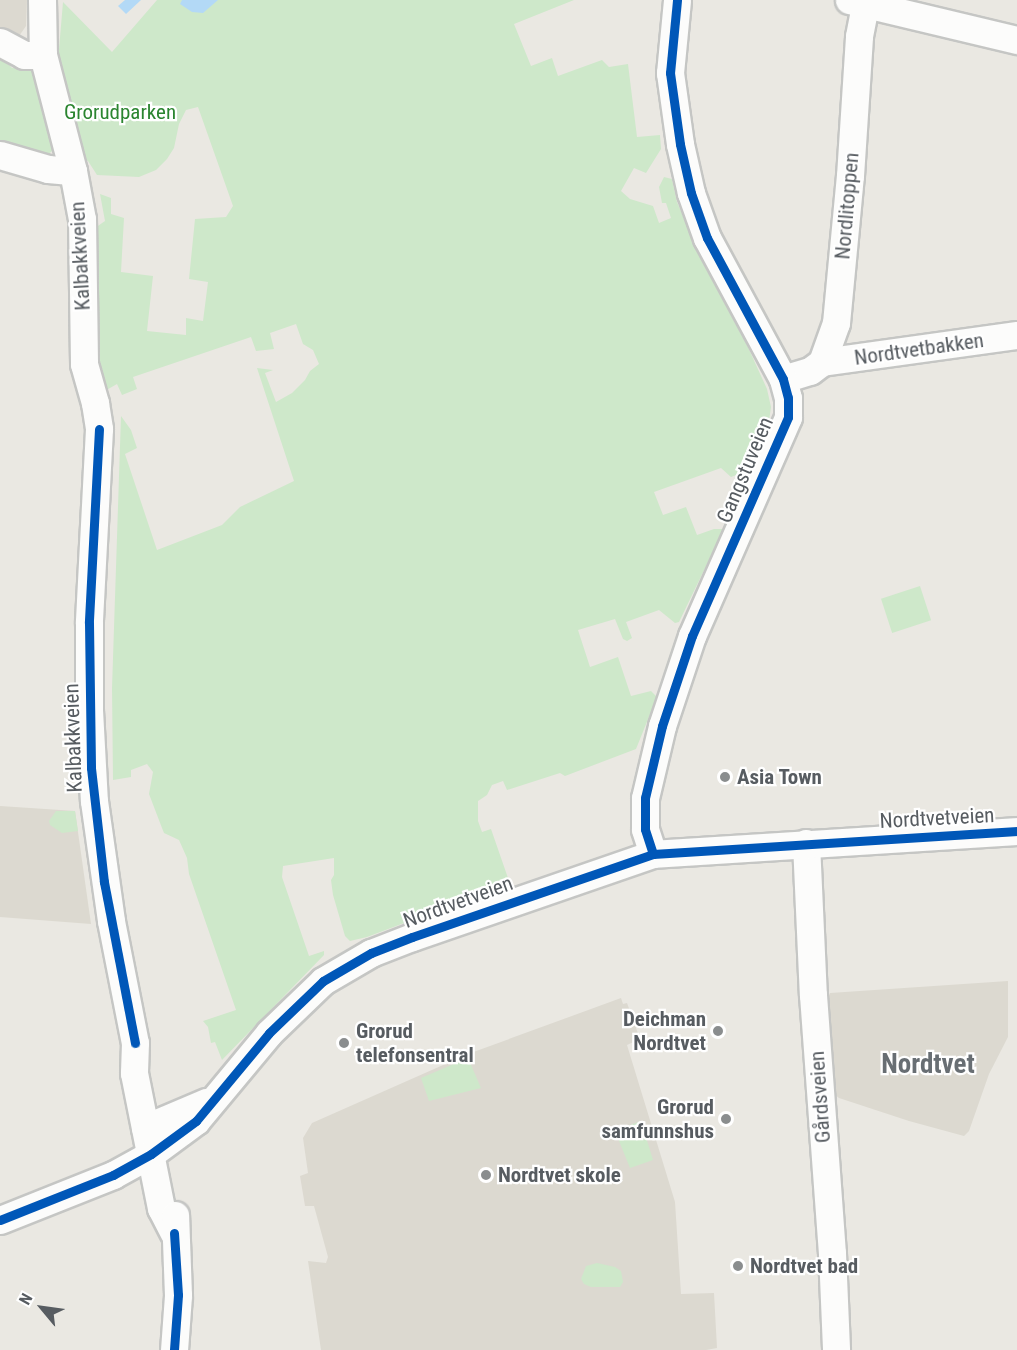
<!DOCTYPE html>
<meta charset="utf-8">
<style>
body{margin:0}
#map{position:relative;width:1017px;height:1350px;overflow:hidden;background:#eae8e2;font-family:"Roboto Condensed",sans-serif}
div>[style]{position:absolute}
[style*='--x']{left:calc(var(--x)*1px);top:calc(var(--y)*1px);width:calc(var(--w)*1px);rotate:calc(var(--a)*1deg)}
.education>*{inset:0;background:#dcd9d0}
.green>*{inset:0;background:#cee8ca;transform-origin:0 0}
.water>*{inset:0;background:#b3d9f6}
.roads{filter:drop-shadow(2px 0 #c5c6c4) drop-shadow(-2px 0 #c5c6c4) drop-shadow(0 2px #c5c6c4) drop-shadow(0 -2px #c5c6c4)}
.minor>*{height:27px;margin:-13.5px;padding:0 13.5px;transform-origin:13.5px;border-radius:13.5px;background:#fcfcfb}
.cycleway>*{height:9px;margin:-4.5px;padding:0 4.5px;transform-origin:4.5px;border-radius:4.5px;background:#0057b8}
.dots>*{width:16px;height:16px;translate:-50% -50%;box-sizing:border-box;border:3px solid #fff;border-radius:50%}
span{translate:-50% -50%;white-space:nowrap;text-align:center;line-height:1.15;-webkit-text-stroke:4.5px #fff;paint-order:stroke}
.park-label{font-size:21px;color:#2b8530}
.street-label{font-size:21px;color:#575c61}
.poi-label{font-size:21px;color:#575c61;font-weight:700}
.left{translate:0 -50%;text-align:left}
.right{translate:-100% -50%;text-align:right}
.district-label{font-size:27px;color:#686e73;font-weight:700}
.north{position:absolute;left:12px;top:1278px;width:60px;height:60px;-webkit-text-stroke:4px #fff;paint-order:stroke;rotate:299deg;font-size:16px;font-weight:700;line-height:24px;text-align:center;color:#575c61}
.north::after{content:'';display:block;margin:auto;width:21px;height:27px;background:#575c61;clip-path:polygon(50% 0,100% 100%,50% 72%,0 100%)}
</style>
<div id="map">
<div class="education">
<div style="clip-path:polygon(0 0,27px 0,26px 26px,17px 39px,0 32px)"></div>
<div style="clip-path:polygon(0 806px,75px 811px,91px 924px,0 917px)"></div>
<div style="clip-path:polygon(1008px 981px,1008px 1037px,989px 1074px,969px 1131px,964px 1136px,909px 1121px,839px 1098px,833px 1093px,826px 1003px,830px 993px)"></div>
<div style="clip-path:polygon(621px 998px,623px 1004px,627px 1003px,640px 1039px,627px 1045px,675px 1202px,681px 1294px,714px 1293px,717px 1348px,706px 1350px,321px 1350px,308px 1261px,326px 1263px,328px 1257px,314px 1206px,305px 1206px,300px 1176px,308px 1173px,303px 1138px,312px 1123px,468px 1054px)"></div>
</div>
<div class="green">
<div style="clip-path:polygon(157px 0,574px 0,514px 24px,531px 66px,552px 58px,558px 76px,602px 60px,609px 67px,628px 64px,637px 137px,660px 135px,661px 149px,646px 173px,634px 168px,621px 191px,630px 199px,653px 206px,659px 223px,671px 218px,666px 203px,662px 203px,659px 187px,664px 177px,672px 179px,677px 202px,701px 259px,747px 345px,767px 389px,771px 407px,766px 442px,752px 469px,731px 477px,721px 468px,654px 492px,663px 515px,686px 507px,697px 535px,714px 529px,724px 529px,679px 622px,675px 623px,659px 610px,626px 622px,632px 638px,627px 641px,623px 639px,615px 619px,578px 630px,590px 667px,618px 657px,631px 696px,651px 691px,657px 697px,636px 749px,565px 776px,560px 773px,507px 790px,503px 781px,492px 785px,487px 795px,478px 801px,478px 821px,482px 832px,491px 829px,508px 878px,505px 885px,367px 937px,350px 941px,345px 936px,333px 895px,331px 880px,334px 875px,334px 858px,283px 866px,282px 877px,309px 956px,324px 951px,324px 955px,222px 1060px,215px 1042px,211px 1043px,208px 1027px,203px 1021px,236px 1010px,189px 874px,187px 858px,179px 840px,164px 833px,162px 828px,149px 794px,153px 772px,147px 764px,131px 770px,131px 777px,113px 780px,112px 688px,121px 416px,131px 430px,137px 448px,125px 454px,157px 550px,222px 525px,240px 507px,294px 481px,257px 368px,273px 370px,265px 373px,276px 402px,292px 393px,305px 380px,310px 371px,319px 364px,313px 350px,303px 344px,296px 324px,270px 333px,274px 349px,256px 351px,251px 337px,133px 377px,137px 389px,122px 395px,117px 384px,103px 392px,94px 347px,92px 230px,105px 221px,100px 194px,111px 198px,111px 214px,124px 218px,121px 272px,153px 276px,147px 331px,186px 335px,186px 318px,203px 321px,208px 282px,189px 279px,195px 219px,226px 217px,233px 206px,198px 107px,186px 110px,179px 124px,174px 148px,167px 159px,156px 170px,139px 177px,97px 175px,88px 161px,55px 151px,52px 151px,43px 159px,0 145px,0 55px,12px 68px,58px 61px,63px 2px,112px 52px)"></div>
<div style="left:920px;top:586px;width:36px;height:41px;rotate:72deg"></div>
<div style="clip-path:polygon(56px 811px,75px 811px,78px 831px,62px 833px,50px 825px,49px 821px)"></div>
<div style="clip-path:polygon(468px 1058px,481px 1088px,429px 1101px,421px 1078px)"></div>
<div style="clip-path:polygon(641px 1121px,653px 1160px,630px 1168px,615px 1131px)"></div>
<div style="clip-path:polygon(597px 1263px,615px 1267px,621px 1271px,623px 1282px,620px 1287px,591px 1287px,584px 1284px,581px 1279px,586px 1266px)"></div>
</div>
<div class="water">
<div style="clip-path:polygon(125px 0,141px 0,126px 14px,118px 6px)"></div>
<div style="clip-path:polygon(182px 0,218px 0,203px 13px,192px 12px,180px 4px)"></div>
</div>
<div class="roads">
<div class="minor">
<div style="--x:42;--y:0;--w:55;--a:89"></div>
<div style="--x:43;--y:55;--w:120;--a:75.5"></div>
<div style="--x:73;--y:171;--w:49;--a:79.4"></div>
<div style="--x:82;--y:219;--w:145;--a:89.2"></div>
<div style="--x:84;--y:364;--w:41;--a:74.2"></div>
<div style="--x:95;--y:403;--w:26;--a:81"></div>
<div style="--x:99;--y:429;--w:194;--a:93"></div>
<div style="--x:89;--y:623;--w:87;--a:90"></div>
<div style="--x:89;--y:710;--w:91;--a:86.9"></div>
<div style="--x:94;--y:801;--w:121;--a:81.9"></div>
<div style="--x:111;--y:921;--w:124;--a:78.9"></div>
<div style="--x:135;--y:1043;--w:30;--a:92"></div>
<div style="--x:134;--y:1073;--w:138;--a:78.7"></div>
<div style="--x:161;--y:1208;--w:28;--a:63"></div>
<div style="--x:849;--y:0;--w:173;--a:13.4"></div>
<div style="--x:0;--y:42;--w:27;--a:28"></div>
<div style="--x:24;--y:55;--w:19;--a:0"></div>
<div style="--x:0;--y:155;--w:50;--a:16.3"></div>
<div style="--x:48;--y:169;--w:25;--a:5"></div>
<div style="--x:822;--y:362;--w:197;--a:-7.9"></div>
<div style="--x:783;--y:379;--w:28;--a:-17"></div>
<div style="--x:810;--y:371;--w:15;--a:-37"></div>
<div style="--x:822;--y:362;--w:41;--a:-70.3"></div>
<div style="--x:836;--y:323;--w:148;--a:-84.6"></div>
<div style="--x:850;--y:176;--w:140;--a:-86.3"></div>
<div style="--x:859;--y:36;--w:32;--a:-79"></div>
<div style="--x:806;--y:843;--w:152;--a:87.4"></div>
<div style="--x:813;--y:995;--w:259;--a:85.8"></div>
<div style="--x:832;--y:1253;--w:97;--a:87.6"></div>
<div style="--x:653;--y:854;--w:26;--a:-108"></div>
<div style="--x:645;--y:829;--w:31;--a:-90"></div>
<div style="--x:645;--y:798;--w:74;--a:-76.7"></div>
<div style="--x:662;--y:726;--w:95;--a:-71.6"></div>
<div style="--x:692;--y:636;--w:239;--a:-66.3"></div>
<div style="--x:788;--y:417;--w:19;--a:-90"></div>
<div style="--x:788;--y:398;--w:20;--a:-105"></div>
<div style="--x:783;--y:379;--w:160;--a:-118.3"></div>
<div style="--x:707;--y:238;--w:48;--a:-109.6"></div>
<div style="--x:691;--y:193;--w:50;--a:-102.7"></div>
<div style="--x:680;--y:144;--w:72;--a:-98"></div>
<div style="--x:670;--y:73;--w:73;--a:-84.5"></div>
<div style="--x:145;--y:1128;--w:66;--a:-23.1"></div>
<div style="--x:0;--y:1220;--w:122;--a:-21.7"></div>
<div style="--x:113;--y:1175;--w:43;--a:-28.9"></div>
<div style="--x:151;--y:1154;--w:56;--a:-36.3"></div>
<div style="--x:196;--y:1121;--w:114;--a:-50.3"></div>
<div style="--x:269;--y:1033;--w:75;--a:-43.9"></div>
<div style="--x:323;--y:981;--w:56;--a:-30.3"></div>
<div style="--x:371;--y:953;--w:44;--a:-21.3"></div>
<div style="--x:412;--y:937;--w:255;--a:-19"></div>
<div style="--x:653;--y:854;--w:365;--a:-3.6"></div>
<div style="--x:174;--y:1350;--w:55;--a:-85.8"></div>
<div style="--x:178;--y:1295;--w:80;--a:-92.1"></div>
</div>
</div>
<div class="cycleway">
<div style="--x:99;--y:429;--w:194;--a:93"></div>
<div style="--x:89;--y:623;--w:145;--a:89.2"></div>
<div style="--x:91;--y:768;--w:115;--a:83.5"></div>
<div style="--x:104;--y:882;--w:164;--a:79.1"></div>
<div style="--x:653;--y:854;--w:26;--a:-108"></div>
<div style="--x:645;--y:829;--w:31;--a:-90"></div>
<div style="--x:645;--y:798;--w:74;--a:-76.7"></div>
<div style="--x:662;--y:726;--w:95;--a:-71.6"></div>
<div style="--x:692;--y:636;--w:239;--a:-66.3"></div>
<div style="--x:788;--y:417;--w:19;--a:-90"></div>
<div style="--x:788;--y:398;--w:20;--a:-105"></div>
<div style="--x:783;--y:379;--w:160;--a:-118.3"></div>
<div style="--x:707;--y:238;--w:48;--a:-109.6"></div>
<div style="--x:691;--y:193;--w:50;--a:-102.7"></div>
<div style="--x:680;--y:144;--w:72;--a:-98"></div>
<div style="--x:670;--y:73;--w:73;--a:-84.5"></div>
<div style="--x:0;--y:1220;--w:122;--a:-21.7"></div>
<div style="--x:113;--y:1175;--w:43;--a:-28.9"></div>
<div style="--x:151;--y:1154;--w:56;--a:-36.3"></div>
<div style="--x:196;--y:1121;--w:114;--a:-50.3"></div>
<div style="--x:269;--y:1033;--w:75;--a:-43.9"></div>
<div style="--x:323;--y:981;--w:56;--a:-30.3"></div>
<div style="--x:371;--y:953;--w:44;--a:-21.3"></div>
<div style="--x:412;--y:937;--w:255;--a:-19"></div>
<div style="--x:653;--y:854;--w:365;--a:-3.6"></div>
<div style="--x:174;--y:1233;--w:62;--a:86.3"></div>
<div style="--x:178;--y:1295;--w:55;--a:94.2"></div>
</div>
<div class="dots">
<div style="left:725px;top:777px;background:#8a8d8e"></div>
<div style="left:718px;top:1031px;background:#8a8d8e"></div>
<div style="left:344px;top:1043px;background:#8a8d8e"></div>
<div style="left:726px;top:1119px;background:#8a8d8e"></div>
<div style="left:486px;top:1175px;background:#8a8d8e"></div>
<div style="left:738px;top:1266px;background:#8a8d8e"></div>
</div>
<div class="park-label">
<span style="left:120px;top:112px">Grorudparken</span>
</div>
<div class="street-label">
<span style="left:847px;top:206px;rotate:-85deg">Nordlitoppen</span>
<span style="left:80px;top:256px;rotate:-93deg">Kalbakkveien</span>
<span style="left:919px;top:349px;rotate:-8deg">Nordtvetbakken</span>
<span style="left:745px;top:470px;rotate:-67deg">Gangstuveien</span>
<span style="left:73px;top:738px;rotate:-92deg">Kalbakkveien</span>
<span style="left:937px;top:818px;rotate:-3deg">Nordtvetveien</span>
<span style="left:458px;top:902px;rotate:-20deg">Nordtvetveien</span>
<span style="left:820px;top:1097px;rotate:-94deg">Gårdsveien</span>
</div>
<div class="poi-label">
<span class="left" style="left:737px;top:777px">Asia Town</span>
<span class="right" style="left:706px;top:1031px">Deichman<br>Nordtvet</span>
<span class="left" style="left:356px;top:1043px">Grorud<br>telefonsentral</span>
<span class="right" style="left:714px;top:1119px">Grorud<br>samfunnshus</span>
<span class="left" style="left:498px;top:1175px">Nordtvet skole</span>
<span class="left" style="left:750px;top:1266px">Nordtvet bad</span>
</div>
<div class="district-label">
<span style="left:928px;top:1065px">Nordtvet</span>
</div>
<div class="north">N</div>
</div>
